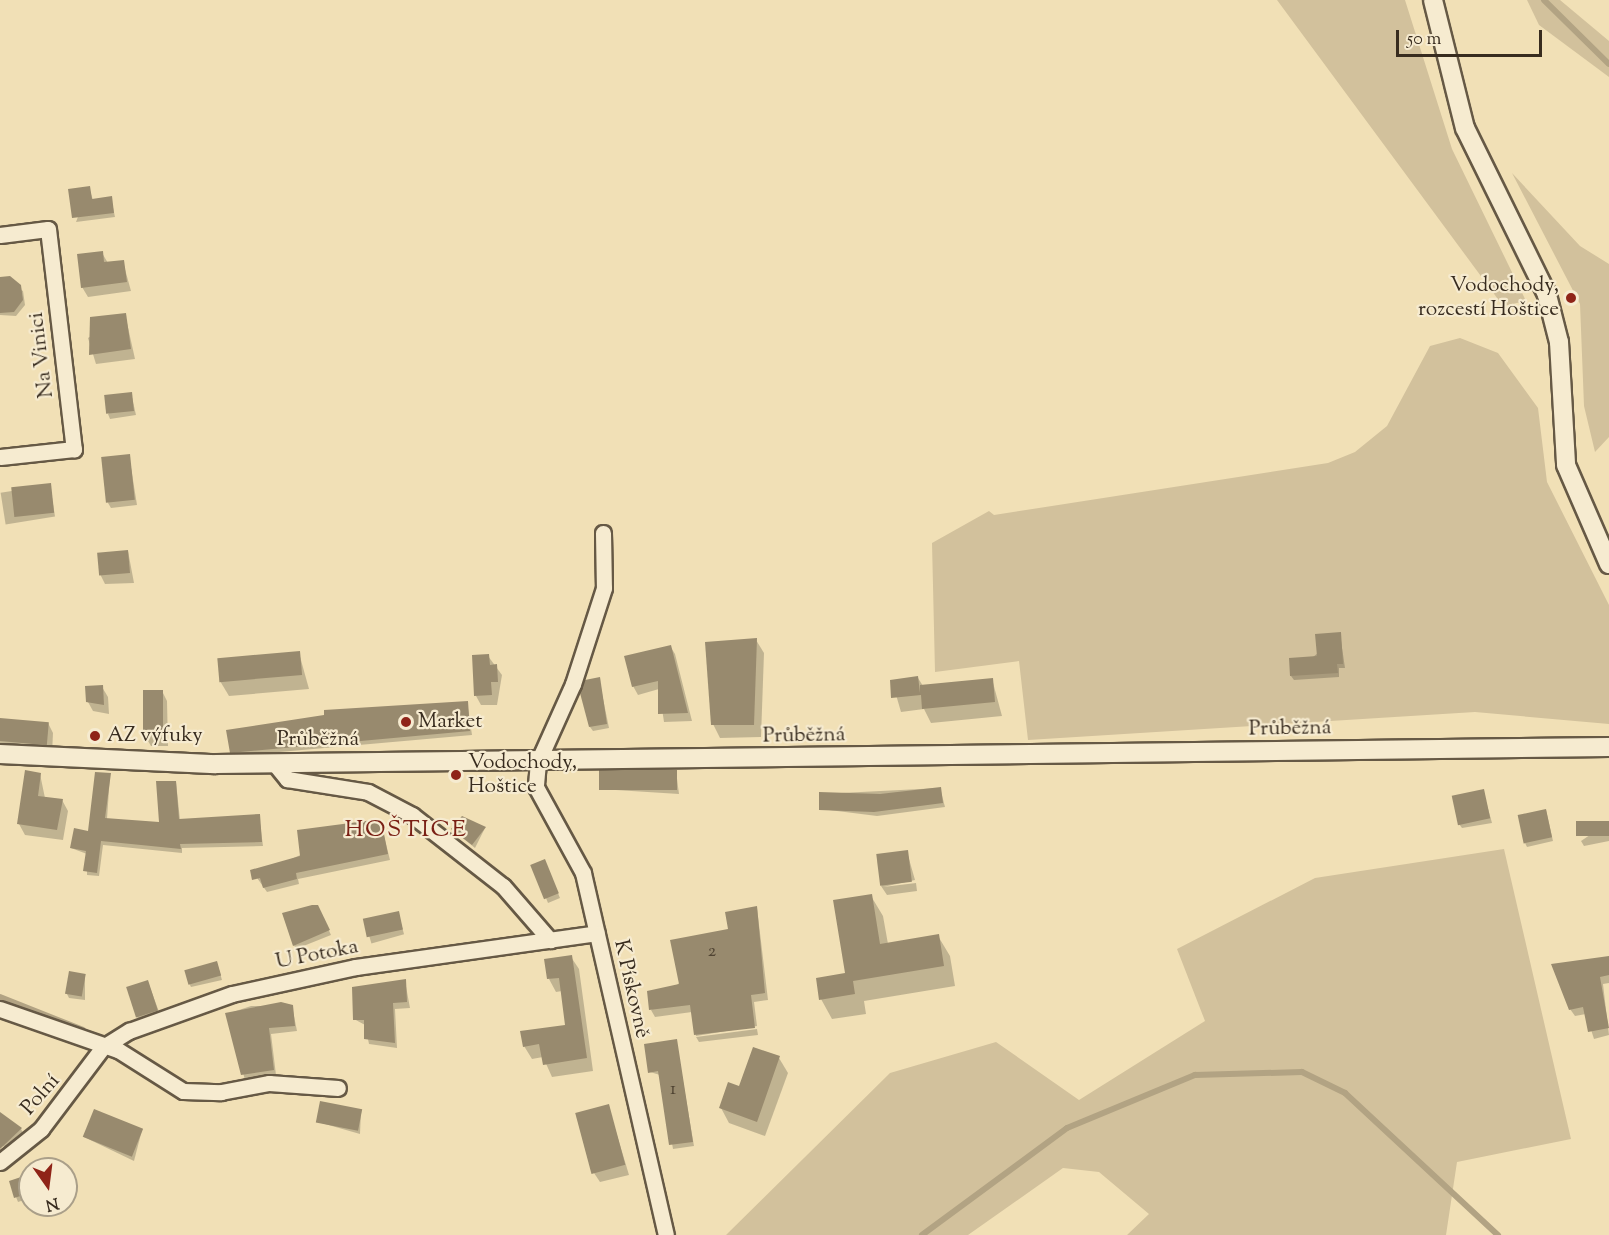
<!DOCTYPE html>
<meta charset="utf-8">
<style>
body{margin:0}
#map{position:relative;width:1609px;height:1235px;overflow:hidden;background:#f1e0b6;font-family:"Sorts Mill Goudy",serif}
div>[style]{position:absolute}
[style*='--x']{left:calc(var(--x)*1px);top:calc(var(--y)*1px);width:calc(var(--w)*1px);rotate:calc(var(--a)*1deg)}
.green>*{inset:0;background:#d2c19c}
.shadow>*{inset:0;background:#0003;transform-origin:0 0}
.stream>*{height:6px;margin:-3px;padding:0 3px;transform-origin:3px;border-radius:3px;background:#b2a383}
.building>*{inset:0;background:#988a6e;transform-origin:0 0}
.roads{filter:drop-shadow(2px 0 #665945) drop-shadow(-2px 0 #665945) drop-shadow(0 2px #665945) drop-shadow(0 -2px #665945)}
.minor>*{height:15px;margin:-7.5px;padding:0 7.5px;transform-origin:7.5px;border-radius:7.5px;background:#f6ebd0}
.tertiary>*{height:18px;margin:-9px;padding:0 9px;transform-origin:9px;border-radius:9px;background:#f6ebd0}
.dots>*{width:16px;height:16px;translate:-50% -50%;box-sizing:border-box;border:3px solid #f6ebd0;border-radius:50%}
span{translate:-50% -50%;white-space:nowrap;text-align:center;line-height:1.15;-webkit-text-stroke:4.5px #f6ebd0;paint-order:stroke}
.number-label{font-size:18px;color:#504433}
.number-label span{-webkit-text-stroke-width:0}
.poi-label{font-size:21px;color:#382c1f}
.right{translate:-100% -50%;text-align:right}
.left{translate:0 -50%;text-align:left}
.street-label{font-size:21px;color:#382c1f}
.quarter-label{font-size:24px;color:#7a1f14;letter-spacing:1.5px}
.north{position:absolute;left:18px;top:1157px;width:60px;height:60px;box-sizing:border-box;background:#f6ebd0;border:2px solid #aa9f89;border-radius:50%;rotate:166deg;font-size:16px;font-weight:700;line-height:24px;text-align:center;color:#382c1f}
.north::after{content:'';display:block;margin:auto;width:21px;height:27px;background:#8f2418;clip-path:polygon(50% 0,100% 100%,50% 72%,0 100%)}
.scale{position:absolute;left:1396px;top:30px;width:146px;height:27px;box-sizing:border-box;border:3px solid #382c1f;border-top:0;padding-left:8px;font-size:18px;line-height:21px;white-space:nowrap;color:#382c1f;-webkit-text-stroke:4px #f6ebd0;paint-order:stroke}
</style>
<div id="map">
<div class="green">
<div style="clip-path:polygon(1277px 0,1405px 0,1452px 149px,1526px 301px,1503px 306px)"></div>
<div style="clip-path:polygon(1527px 0,1560px 0,1609px 41px,1609px 77px,1539px 25px)"></div>
<div style="clip-path:polygon(1512px 173px,1580px 246px,1609px 264px,1609px 437px,1595px 452px,1584px 406px,1580px 304px)"></div>
<div style="clip-path:polygon(1460px 338px,1498px 353px,1538px 408px,1547px 482px,1609px 605px,1609px 724px,1475px 712px,1028px 740px,1019px 661px,935px 672px,932px 543px,989px 511px,994px 515px,1328px 463px,1355px 452px,1387px 426px,1430px 346px)"></div>
<div style="clip-path:polygon(1504px 849px,1571px 1139px,1457px 1162px,1446px 1235px,1127px 1235px,1149px 1214px,1099px 1172px,1063px 1168px,968px 1235px,726px 1235px,890px 1073px,996px 1042px,1079px 1100px,1205px 1021px,1177px 949px,1315px 878px)"></div>
</div>
<div class="shadow">
<div style="clip-path:polygon(89px 188px,93px 200px,111px 198px,115px 217px,76px 222px)"></div>
<div style="clip-path:polygon(102px 253px,108px 263px,123px 262px,131px 291px,88px 297px,82px 287px)"></div>
<div style="clip-path:polygon(0 278px,23px 291px,25px 305px,16px 316px,0 315px)"></div>
<div style="clip-path:polygon(125px 314px,135px 359px,96px 364px,88px 338px)"></div>
<div style="clip-path:polygon(131px 393px,136px 415px,110px 419px,108px 414px)"></div>
<div style="clip-path:polygon(129px 455px,137px 505px,111px 508px,108px 503px)"></div>
<div style="left:50px;top:485px;width:32px;height:50px;rotate:81deg"></div>
<div style="clip-path:polygon(128px 551px,134px 583px,105px 584px,100px 574px)"></div>
<div style="clip-path:polygon(1340px 634px,1345px 668px,1339px 668px,1339px 677px,1294px 680px,1291px 676px)"></div>
<div style="clip-path:polygon(756px 640px,764px 653px,761px 737px,720px 738px,713px 724px)"></div>
<div style="clip-path:polygon(670px 646px,675px 654px,692px 721px,664px 722px,659px 689px,638px 695px,633px 686px)"></div>
<div style="clip-path:polygon(299px 653px,309px 689px,229px 696px,220px 681px)"></div>
<div style="clip-path:polygon(488px 656px,502px 675px,497px 705px,481px 705px,476px 696px)"></div>
<div style="clip-path:polygon(918px 678px,923px 686px,992px 679px,1002px 716px,931px 723px,924px 709px,901px 712px,892px 681px)"></div>
<div style="clip-path:polygon(599px 679px,609px 728px,593px 731px,590px 727px)"></div>
<div style="clip-path:polygon(102px 687px,108px 697px,109px 714px,93px 711px,88px 702px)"></div>
<div style="clip-path:polygon(162px 691px,167px 701px,168px 746px,151px 746px,145px 736px)"></div>
<div style="clip-path:polygon(467px 702px,472px 735px,234px 756px,232px 752px)"></div>
<div style="clip-path:polygon(0 720px,48px 723px,53px 733px,52px 754px,0 750px)"></div>
<div style="clip-path:polygon(676px 771px,679px 794px,600px 789px)"></div>
<div style="clip-path:polygon(40px 774px,45px 798px,62px 800px,68px 811px,63px 840px,25px 835px,19px 824px)"></div>
<div style="clip-path:polygon(110px 775px,107px 819px,161px 823px,176px 782px,180px 820px,259px 816px,263px 846px,182px 848px,182px 853px,103px 845px,99px 876px,87px 875px,87px 854px,71px 848px,89px 832px)"></div>
<div style="clip-path:polygon(940px 788px,945px 807px,877px 816px,821px 809px,821px 794px)"></div>
<div style="clip-path:polygon(1483px 791px,1492px 823px,1462px 828px,1459px 824px)"></div>
<div style="clip-path:polygon(1546px 810px,1553px 841px,1527px 847px,1525px 843px)"></div>
<div style="clip-path:polygon(380px 820px,390px 860px,298px 879px,299px 884px,267px 892px,255px 875px)"></div>
<div style="clip-path:polygon(1609px 822px,1609px 841px,1584px 846px,1581px 841px)"></div>
<div style="clip-path:polygon(485px 828px,475px 848px,453px 830px)"></div>
<div style="clip-path:polygon(907px 852px,915px 880px,883px 887px,916px 883px,917px 891px,887px 895px,881px 886px)"></div>
<div style="clip-path:polygon(546px 865px,560px 898px,548px 903px,546px 898px)"></div>
<div style="clip-path:polygon(871px 896px,883px 916px,888px 944px,938px 936px,950px 956px,955px 986px,864px 1001px,866px 1014px,832px 1019px,821px 999px,846px 974px)"></div>
<div style="clip-path:polygon(757px 908px,768px 1000px,754px 1002px,757px 1026px,696px 1036px,692px 1012px,655px 1017px,651px 1010px)"></div>
<div style="clip-path:polygon(320px 911px,331px 935px,296px 949px,294px 945px)"></div>
<div style="left:398px;top:913px;width:22px;height:34px;rotate:74deg"></div>
<div style="clip-path:polygon(571px 957px,579px 969px,593px 1071px,552px 1077px,543px 1057px,532px 1059px,524px 1046px,567px 1026px,562px 991px,556px 992px,549px 979px)"></div>
<div style="clip-path:polygon(1609px 958px,1609px 983px,1603px 984px,1609px 1035px,1594px 1039px,1586px 1014px,1575px 1016px,1570px 1009px)"></div>
<div style="clip-path:polygon(217px 963px,222px 980px,191px 987px,189px 983px)"></div>
<div style="clip-path:polygon(85px 975px,85px 1000px,69px 998px,67px 994px)"></div>
<div style="clip-path:polygon(405px 981px,410px 1008px,395px 1009px,397px 1048px,369px 1044px,365px 1025px,354px 1019px)"></div>
<div style="clip-path:polygon(148px 982px,162px 1020px,143px 1027px,137px 1017px)"></div>
<div style="clip-path:polygon(251px 1006px,292px 1006px,297px 1031px,271px 1034px,276px 1075px,245px 1080px,227px 1014px)"></div>
<div style="clip-path:polygon(757px 1029px,758px 1035px,699px 1042px,696px 1037px)"></div>
<div style="clip-path:polygon(676px 1040px,694px 1146px,673px 1149px,660px 1075px,650px 1072px)"></div>
<div style="clip-path:polygon(779px 1058px,788px 1073px,765px 1136px,729px 1123px,721px 1108px)"></div>
<div style="clip-path:polygon(608px 1105px,629px 1175px,600px 1182px,594px 1173px)"></div>
<div style="clip-path:polygon(361px 1110px,360px 1134px,318px 1122px)"></div>
<div style="clip-path:polygon(0 1122px,21px 1129px,26px 1138px,13px 1153px,0 1144px)"></div>
<div style="clip-path:polygon(142px 1130px,134px 1161px,84px 1137px)"></div>
<div style="clip-path:polygon(30px 1179px,30px 1198px,18px 1202px,16px 1197px)"></div>
</div>
<div class="stream">
<div style="--x:1544;--y:0;--w:91;--a:44.6"></div>
<div style="--x:0;--y:997;--w:89;--a:21.7"></div>
<div style="--x:922;--y:1235;--w:180;--a:-36.4"></div>
<div style="--x:1067;--y:1128;--w:139;--a:-22.5"></div>
<div style="--x:1195;--y:1075;--w:107;--a:-1.6"></div>
<div style="--x:1302;--y:1072;--w:48;--a:26"></div>
<div style="--x:1345;--y:1093;--w:209;--a:42.9"></div>
</div>
<div class="building">
<div style="clip-path:polygon(90px 186px,92px 199px,112px 196px,114px 213px,72px 218px,68px 189px)"></div>
<div style="clip-path:polygon(103px 251px,104px 262px,124px 260px,127px 282px,81px 288px,77px 254px)"></div>
<div style="clip-path:polygon(10px 276px,21px 285px,23px 300px,14px 312px,0 313px,0 277px)"></div>
<div style="clip-path:polygon(126px 313px,131px 349px,89px 355px,90px 317px)"></div>
<div style="left:132px;top:392px;width:19px;height:28px;rotate:84deg"></div>
<div style="left:130px;top:454px;width:46px;height:29px;rotate:84deg"></div>
<div style="left:51px;top:483px;width:30px;height:40px;rotate:84deg"></div>
<div style="left:128px;top:550px;width:23px;height:31px;rotate:85deg"></div>
<div style="clip-path:polygon(1341px 632px,1343px 664px,1337px 664px,1338px 673px,1290px 676px,1289px 658px,1317px 656px,1315px 634px)"></div>
<div style="clip-path:polygon(757px 638px,754px 725px,711px 725px,705px 642px)"></div>
<div style="clip-path:polygon(671px 645px,688px 713px,658px 714px,658px 681px,632px 687px,624px 656px)"></div>
<div style="left:300px;top:651px;width:24px;height:83px;rotate:85deg"></div>
<div style="clip-path:polygon(489px 654px,490px 665px,497px 664px,498px 682px,491px 682px,492px 695px,474px 696px,472px 655px)"></div>
<div style="clip-path:polygon(918px 676px,920px 693px,920px 685px,993px 678px,995px 702px,922px 709px,921px 695px,891px 698px,890px 680px)"></div>
<div style="clip-path:polygon(600px 677px,607px 724px,589px 727px,580px 693px,585px 680px)"></div>
<div style="clip-path:polygon(103px 685px,104px 705px,86px 702px,85px 686px)"></div>
<div style="left:143px;top:690px;width:20px;height:46px"></div>
<div style="clip-path:polygon(468px 701px,470px 731px,230px 753px,226px 730px,324px 715px,324px 710px)"></div>
<div style="left:0;top:718px;width:49px;height:23px;rotate:5deg"></div>
<div style="clip-path:polygon(25px 770px,41px 773px,38px 796px,63px 799px,57px 830px,17px 824px)"></div>
<div style="left:677px;top:770px;width:20px;height:78px;rotate:90deg"></div>
<div style="clip-path:polygon(95px 772px,111px 773px,105px 818px,159px 822px,156px 781px,176px 781px,179px 819px,260px 814px,262px 842px,180px 844px,181px 849px,101px 841px,97px 873px,83px 871px,86px 851px,70px 848px,74px 828px,88px 831px)"></div>
<div style="clip-path:polygon(941px 787px,943px 803px,874px 812px,819px 810px,819px 792px,880px 794px)"></div>
<div style="left:1484px;top:789px;width:30px;height:33px;rotate:78deg"></div>
<div style="left:1546px;top:809px;width:29px;height:29px;rotate:78deg"></div>
<div style="clip-path:polygon(462px 816px,486px 827px,472px 845px,451px 829px)"></div>
<div style="clip-path:polygon(381px 819px,388px 854px,296px 873px,297px 879px,263px 888px,260px 878px,252px 880px,250px 870px,300px 856px,297px 830px)"></div>
<div style="left:1609px;top:821px;width:15px;height:33px;rotate:90deg"></div>
<div style="left:908px;top:850px;width:32px;height:32px;rotate:83deg"></div>
<div style="left:545px;top:859px;width:37px;height:16px;rotate:68deg"></div>
<div style="clip-path:polygon(872px 894px,880px 944px,939px 934px,944px 966px,853px 981px,855px 994px,819px 1000px,816px 978px,845px 973px,833px 900px)"></div>
<div style="clip-path:polygon(312px 905px,318px 905px,330px 930px,293px 946px,282px 913px)"></div>
<div style="clip-path:polygon(757px 906px,765px 993px,751px 995px,755px 1028px,694px 1035px,690px 1005px,649px 1010px,647px 991px,679px 984px,670px 940px,728px 929px,725px 912px)"></div>
<div style="left:399px;top:911px;width:19px;height:37px;rotate:78deg"></div>
<div style="clip-path:polygon(572px 955px,587px 1058px,543px 1065px,539px 1044px,523px 1047px,520px 1031px,565px 1025px,559px 978px,547px 979px,544px 959px)"></div>
<div style="clip-path:polygon(1609px 956px,1609px 975px,1600px 977px,1609px 1028px,1588px 1032px,1583px 1007px,1569px 1010px,1551px 964px)"></div>
<div style="left:217px;top:961px;width:15px;height:34px;rotate:74deg"></div>
<div style="left:69px;top:971px;width:17px;height:23px;rotate:10deg"></div>
<div style="clip-path:polygon(406px 979px,407px 1002px,393px 1003px,395px 1043px,364px 1039px,364px 1020px,353px 1020px,352px 987px)"></div>
<div style="left:148px;top:980px;width:32px;height:23px;rotate:72deg"></div>
<div style="clip-path:polygon(281px 1002px,293px 1005px,295px 1026px,269px 1028px,274px 1070px,241px 1075px,225px 1013px)"></div>
<div style="clip-path:polygon(677px 1039px,693px 1142px,669px 1145px,658px 1071px,648px 1073px,644px 1044px)"></div>
<div style="clip-path:polygon(753px 1047px,780px 1056px,757px 1122px,719px 1108px,728px 1082px,739px 1086px)"></div>
<div style="left:320px;top:1101px;width:43px;height:22px;rotate:11deg"></div>
<div style="left:609px;top:1104px;width:63px;height:35px;rotate:75deg"></div>
<div style="left:94px;top:1109px;width:53px;height:30px;rotate:22deg"></div>
<div style="clip-path:polygon(0 1112px,22px 1128px,0 1149px)"></div>
<div style="clip-path:polygon(30px 1174px,30px 1193px,14px 1198px,9px 1181px)"></div>
</div>
<div class="roads">
<div class="minor">
<div style="--x:0;--y:235;--w:48;--a:-7.1"></div>
<div style="--x:48;--y:229;--w:222;--a:83.3"></div>
<div style="--x:74;--y:449;--w:74;--a:173.8"></div>
<div style="--x:603;--y:533;--w:55;--a:89"></div>
<div style="--x:604;--y:588;--w:101;--a:107.9"></div>
<div style="--x:573;--y:684;--w:85;--a:114.2"></div>
<div style="--x:538;--y:762;--w:25;--a:95"></div>
<div style="--x:536;--y:787;--w:98;--a:61.3"></div>
<div style="--x:583;--y:873;--w:371;--a:77.1"></div>
<div style="--x:274;--y:763;--w:21;--a:51"></div>
<div style="--x:287;--y:779;--w:82;--a:9.1"></div>
<div style="--x:368;--y:792;--w:50;--a:27.6"></div>
<div style="--x:412;--y:815;--w:115;--a:38"></div>
<div style="--x:503;--y:886;--w:72;--a:49"></div>
<div style="--x:0;--y:1009;--w:125;--a:19.2"></div>
<div style="--x:118;--y:1050;--w:77;--a:32.2"></div>
<div style="--x:183;--y:1091;--w:38;--a:2"></div>
<div style="--x:221;--y:1092;--w:49;--a:-10.6"></div>
<div style="--x:269;--y:1083;--w:69;--a:4.1"></div>
<div style="--x:0;--y:1162;--w:53;--a:-38.8"></div>
<div style="--x:41;--y:1129;--w:103;--a:-52.9"></div>
<div style="--x:103;--y:1047;--w:31;--a:-32"></div>
<div style="--x:129;--y:1031;--w:109;--a:-19.8"></div>
<div style="--x:232;--y:994;--w:127;--a:-12.3"></div>
<div style="--x:356;--y:967;--w:243;--a:-8"></div>
</div>
<div class="tertiary">
<div style="--x:1433;--y:0;--w:132;--a:76"></div>
<div style="--x:1465;--y:128;--w:186;--a:63.8"></div>
<div style="--x:1547;--y:295;--w:49;--a:75.7"></div>
<div style="--x:1559;--y:342;--w:123;--a:86.7"></div>
<div style="--x:1566;--y:465;--w:108;--a:66.5"></div>
<div style="--x:0;--y:754;--w:216;--a:2.7"></div>
<div style="--x:216;--y:764;--w:1393;--a:-0.7"></div>
</div>
</div>
<div class="dots">
<div style="left:1571px;top:298px;background:#8f2418"></div>
<div style="left:406px;top:722px;background:#8f2418"></div>
<div style="left:95px;top:736px;background:#8f2418"></div>
<div style="left:456px;top:775px;background:#8f2418"></div>
</div>
<div class="number-label">
<span style="left:712px;top:952px">2</span>
<span style="left:673px;top:1090px">1</span>
</div>
<div class="poi-label">
<span class="right" style="left:1559px;top:298px">Vodochody,<br>rozcestí Hoštice</span>
<span class="left" style="left:418px;top:722px">Market</span>
<span class="left" style="left:107px;top:736px">AZ výfuky</span>
<span class="left" style="left:468px;top:775px">Vodochody,<br>Hoštice</span>
</div>
<div class="street-label">
<span style="left:42px;top:355px;rotate:-97deg">Na Vinici</span>
<span style="left:1290px;top:729px;rotate:-1deg">Průběžná</span>
<span style="left:804px;top:736px;rotate:-1deg">Průběžná</span>
<span style="left:318px;top:740px">Průběžná</span>
<span style="left:317px;top:955px;rotate:-11deg">U Potoka</span>
<span style="left:631px;top:989px;rotate:77deg">K Pískovně</span>
<span style="left:41px;top:1095px;rotate:-49deg">Polní</span>
</div>
<div class="quarter-label">
<span style="left:406px;top:831px">HOŠTICE</span>
</div>
<div class="north">N</div>
<div class="scale">50 m</div>
</div>
